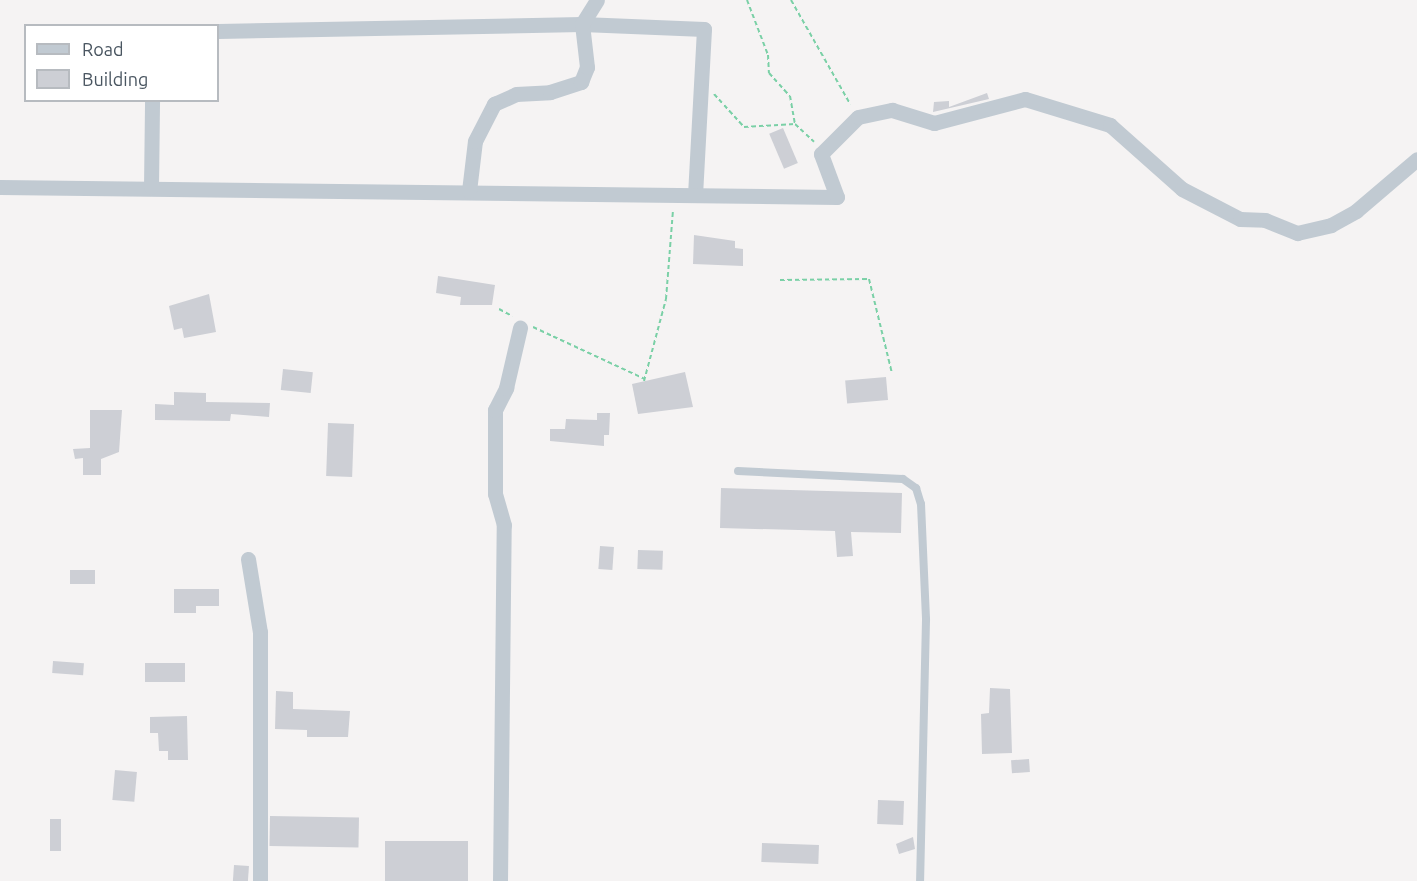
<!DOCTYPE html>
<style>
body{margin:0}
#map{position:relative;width:1417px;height:881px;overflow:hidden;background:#f5f3f3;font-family:Ubuntu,sans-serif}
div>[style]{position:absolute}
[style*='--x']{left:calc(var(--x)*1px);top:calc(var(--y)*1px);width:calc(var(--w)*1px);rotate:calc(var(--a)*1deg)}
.building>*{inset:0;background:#cdcfd5;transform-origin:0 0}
.path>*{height:2px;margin-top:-1px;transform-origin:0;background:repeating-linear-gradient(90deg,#7ad0a6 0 4.5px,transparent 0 7.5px)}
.lane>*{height:8px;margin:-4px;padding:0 4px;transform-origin:4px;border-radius:4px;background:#c1cad2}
.street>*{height:15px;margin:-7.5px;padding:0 7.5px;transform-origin:7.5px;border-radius:7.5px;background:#c1cad2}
span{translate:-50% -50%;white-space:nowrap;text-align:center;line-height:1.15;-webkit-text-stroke:6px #fff;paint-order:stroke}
.legend{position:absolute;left:24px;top:24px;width:195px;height:78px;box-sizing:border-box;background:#fff;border:2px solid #b7bbc0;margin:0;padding:8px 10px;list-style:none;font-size:18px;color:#4a5661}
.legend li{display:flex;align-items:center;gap:12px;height:30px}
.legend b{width:30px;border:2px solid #b7bbc0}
</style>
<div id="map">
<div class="building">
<div style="clip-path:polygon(987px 93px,989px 99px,933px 112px,934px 102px,949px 101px,949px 107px)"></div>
<div style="left:783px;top:128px;width:38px;height:15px;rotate:67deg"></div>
<div style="clip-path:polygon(694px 235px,735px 241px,735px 248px,743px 249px,743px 266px,693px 264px)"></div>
<div style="clip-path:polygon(438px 276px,495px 285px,492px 305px,460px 305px,461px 297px,436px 293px)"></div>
<div style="clip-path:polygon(209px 294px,216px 332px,184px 338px,182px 328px,174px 330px,169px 306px)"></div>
<div style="left:283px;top:369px;width:30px;height:21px;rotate:6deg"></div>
<div style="clip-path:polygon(685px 372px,693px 407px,638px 414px,632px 384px)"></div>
<div style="left:886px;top:377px;width:23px;height:41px;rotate:85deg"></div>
<div style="clip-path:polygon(174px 392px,206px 393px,206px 402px,270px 403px,269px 417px,231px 414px,230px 421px,155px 420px,155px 404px,174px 405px)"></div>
<div style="clip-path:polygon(90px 410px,122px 410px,119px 452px,101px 459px,101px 475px,83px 475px,83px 458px,75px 459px,73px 449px,90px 448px)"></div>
<div style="clip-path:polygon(597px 413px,610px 413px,609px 435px,604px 435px,604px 446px,550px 441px,550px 429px,565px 429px,566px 419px,597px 420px)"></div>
<div style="left:328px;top:423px;width:26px;height:53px;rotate:2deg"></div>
<div style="clip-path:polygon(721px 488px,902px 493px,901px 533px,851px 532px,853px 556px,837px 557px,835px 531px,720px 528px)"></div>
<div style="left:600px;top:546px;width:14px;height:23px;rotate:4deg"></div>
<div style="left:638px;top:550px;width:25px;height:19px;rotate:2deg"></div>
<div style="left:70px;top:570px;width:25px;height:14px"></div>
<div style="clip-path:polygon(174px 589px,219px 589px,219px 606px,196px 606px,196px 613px,174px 613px)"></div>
<div style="left:53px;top:661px;width:31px;height:12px;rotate:4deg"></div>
<div style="left:185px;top:663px;width:19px;height:40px;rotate:90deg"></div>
<div style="clip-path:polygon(990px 688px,1010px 689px,1012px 753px,982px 754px,981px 714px,989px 713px)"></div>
<div style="clip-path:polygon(276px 691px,293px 692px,293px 709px,350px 711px,348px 737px,307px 737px,307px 730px,275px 729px)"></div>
<div style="clip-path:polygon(187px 716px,188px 760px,168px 760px,168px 751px,159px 751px,158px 733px,150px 733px,150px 717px)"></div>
<div style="left:1029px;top:759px;width:13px;height:18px;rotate:86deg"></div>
<div style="left:115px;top:770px;width:22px;height:30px;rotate:5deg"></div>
<div style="left:878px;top:800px;width:26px;height:24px;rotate:2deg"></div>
<div style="left:270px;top:816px;width:89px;height:30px;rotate:1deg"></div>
<div style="left:50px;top:819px;width:11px;height:32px"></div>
<div style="clip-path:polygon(913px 837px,915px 849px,899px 854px,896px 844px)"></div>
<div style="left:385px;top:841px;width:83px;height:40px"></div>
<div style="left:762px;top:843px;width:57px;height:19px;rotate:2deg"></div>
<div style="left:234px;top:865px;width:15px;height:16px;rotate:4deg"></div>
</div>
<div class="path">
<div style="--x:747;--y:0;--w:59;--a:69.1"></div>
<div style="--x:768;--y:55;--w:18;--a:87"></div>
<div style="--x:769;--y:73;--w:31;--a:48"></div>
<div style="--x:790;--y:96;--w:28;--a:80"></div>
<div style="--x:795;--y:124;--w:26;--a:43"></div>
<div style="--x:791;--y:0;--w:120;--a:60.4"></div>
<div style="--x:714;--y:94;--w:45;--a:47.7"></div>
<div style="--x:744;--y:127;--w:51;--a:-3.4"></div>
<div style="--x:780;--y:280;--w:89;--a:-0.6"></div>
<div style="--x:869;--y:279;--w:97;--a:76.3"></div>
<div style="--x:499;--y:309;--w:15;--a:28"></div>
<div style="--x:533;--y:327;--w:123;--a:24.9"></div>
<div style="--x:644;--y:381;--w:85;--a:-75"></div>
<div style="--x:666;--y:299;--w:89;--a:-85.5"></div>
</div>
<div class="lane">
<div style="--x:738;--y:471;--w:165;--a:2.8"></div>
<div style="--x:903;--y:479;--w:16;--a:35"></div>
<div style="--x:916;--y:488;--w:17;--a:73"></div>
<div style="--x:921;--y:504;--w:116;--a:87.5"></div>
<div style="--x:926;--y:620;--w:261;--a:91.3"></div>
</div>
<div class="street">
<div style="--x:218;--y:31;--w:364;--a:-1.1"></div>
<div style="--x:582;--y:24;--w:122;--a:2.3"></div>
<div style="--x:704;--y:29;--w:166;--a:93.1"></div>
<div style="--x:0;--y:187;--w:837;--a:0.68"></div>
<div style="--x:837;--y:197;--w:46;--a:-110.4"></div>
<div style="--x:821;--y:154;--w:52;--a:-45"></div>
<div style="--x:858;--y:117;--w:35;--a:-12"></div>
<div style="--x:892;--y:110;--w:44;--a:17.2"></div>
<div style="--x:934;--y:123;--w:94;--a:-14.8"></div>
<div style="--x:1025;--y:99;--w:89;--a:17"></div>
<div style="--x:1110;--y:125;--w:96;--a:41.6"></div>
<div style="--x:1182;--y:189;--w:65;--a:27.3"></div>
<div style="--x:1240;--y:219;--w:25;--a:2"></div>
<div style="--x:1265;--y:220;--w:35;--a:22"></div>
<div style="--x:1297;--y:233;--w:35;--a:-13"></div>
<div style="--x:1331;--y:225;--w:29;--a:-29"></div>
<div style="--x:1356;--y:211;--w:80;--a:-40.4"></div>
<div style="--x:151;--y:187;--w:87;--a:-89.3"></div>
<div style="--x:469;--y:191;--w:50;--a:-83.2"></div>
<div style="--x:475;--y:141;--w:42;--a:-62.8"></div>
<div style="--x:494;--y:104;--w:24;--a:-24"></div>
<div style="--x:516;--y:94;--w:34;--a:-3"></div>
<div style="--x:550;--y:92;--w:33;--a:-18"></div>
<div style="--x:581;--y:82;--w:16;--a:-68"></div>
<div style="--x:587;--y:67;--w:43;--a:-96.6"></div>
<div style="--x:582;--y:24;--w:28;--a:-58"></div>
<div style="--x:248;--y:559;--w:74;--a:80.7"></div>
<div style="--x:260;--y:632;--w:249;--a:90"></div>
<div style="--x:500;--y:881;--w:356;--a:-89.4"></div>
<div style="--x:504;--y:525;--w:32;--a:-106"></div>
<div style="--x:495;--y:494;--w:84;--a:-90"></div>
<div style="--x:495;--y:410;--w:25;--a:-63"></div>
<div style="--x:506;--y:388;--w:62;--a:-76.9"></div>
</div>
<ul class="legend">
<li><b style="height:8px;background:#c1cad2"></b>Road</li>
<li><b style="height:16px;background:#cdcfd5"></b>Building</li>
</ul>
</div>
